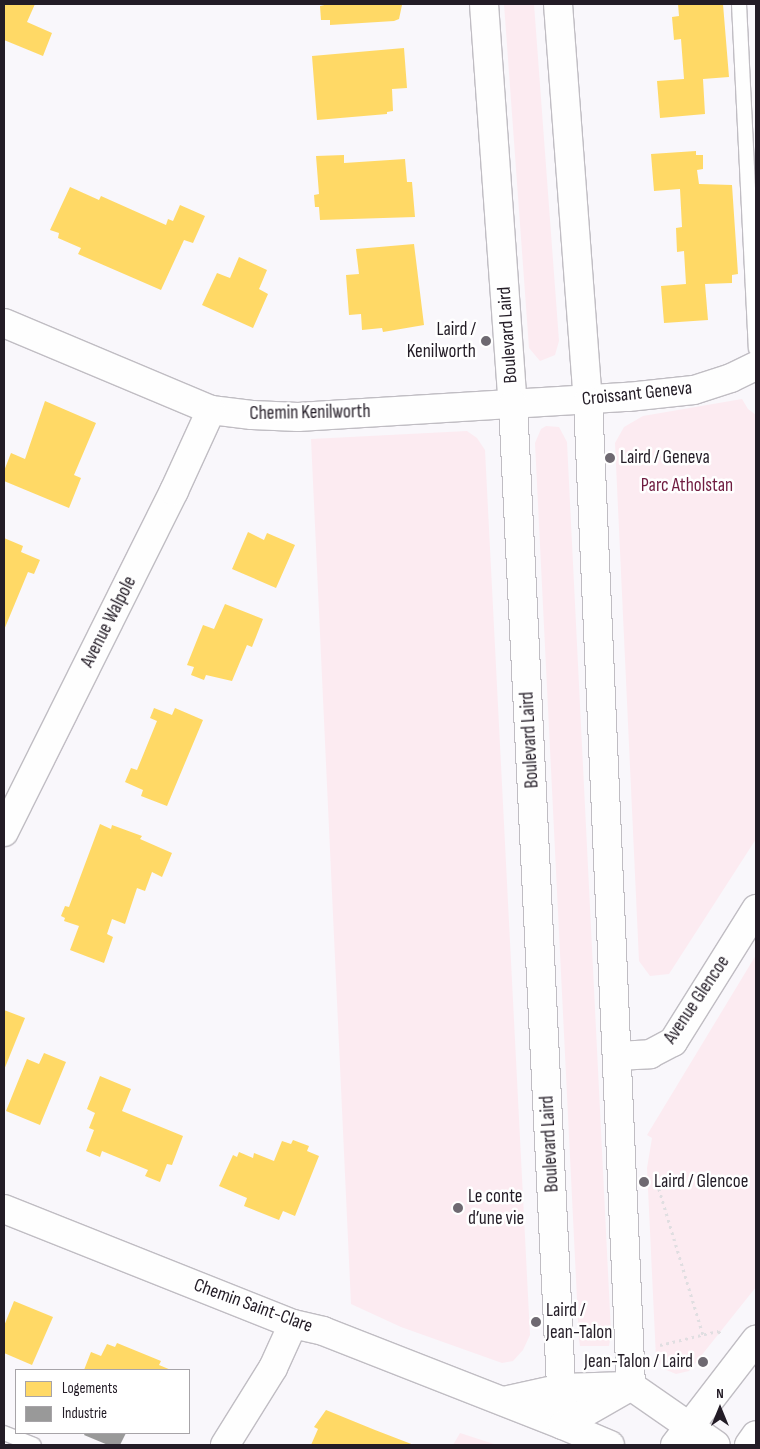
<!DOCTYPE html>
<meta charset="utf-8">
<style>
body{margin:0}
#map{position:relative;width:760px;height:1449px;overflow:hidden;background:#f9f7fb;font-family:"Sofia Sans Condensed",sans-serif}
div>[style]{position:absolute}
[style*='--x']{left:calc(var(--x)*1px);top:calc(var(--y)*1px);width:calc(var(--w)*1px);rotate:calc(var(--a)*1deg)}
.green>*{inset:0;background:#fcebf1}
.homes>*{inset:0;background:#ffd966}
.industry>*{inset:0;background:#999}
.path>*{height:3px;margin-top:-1.5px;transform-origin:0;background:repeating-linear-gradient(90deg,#e0dee1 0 2.5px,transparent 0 6.5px)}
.roads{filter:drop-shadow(1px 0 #c0bdc3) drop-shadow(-1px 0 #c0bdc3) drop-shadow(0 1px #c0bdc3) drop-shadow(0 -1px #c0bdc3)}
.lane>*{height:14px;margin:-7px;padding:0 7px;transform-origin:7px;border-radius:7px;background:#fefefe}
.street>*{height:28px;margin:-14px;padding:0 14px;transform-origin:14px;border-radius:14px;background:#fefefe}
.secondary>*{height:28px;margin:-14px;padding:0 14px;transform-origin:14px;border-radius:14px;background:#fefefe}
.dots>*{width:14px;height:14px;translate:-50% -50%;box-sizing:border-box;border:2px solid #fff;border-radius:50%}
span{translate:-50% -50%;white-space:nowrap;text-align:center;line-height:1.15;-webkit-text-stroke:5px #fff;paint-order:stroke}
.poi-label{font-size:19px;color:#231c26}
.right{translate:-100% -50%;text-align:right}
.left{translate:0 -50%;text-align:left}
.street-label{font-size:19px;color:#231c26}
.park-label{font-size:19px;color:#6f1c40}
.frame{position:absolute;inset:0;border:5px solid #231c26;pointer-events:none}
.legend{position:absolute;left:15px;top:1369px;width:175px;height:65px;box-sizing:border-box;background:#fff;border:1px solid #a7a4a8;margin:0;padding:6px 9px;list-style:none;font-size:15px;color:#231c26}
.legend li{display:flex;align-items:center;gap:10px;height:25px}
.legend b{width:25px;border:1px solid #a7a4a8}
.north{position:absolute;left:695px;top:1384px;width:50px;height:50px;-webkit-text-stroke:4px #fff;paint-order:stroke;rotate:0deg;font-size:14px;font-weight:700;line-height:20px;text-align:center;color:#231c26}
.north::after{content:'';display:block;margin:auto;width:18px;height:22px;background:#231c26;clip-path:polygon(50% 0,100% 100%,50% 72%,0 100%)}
</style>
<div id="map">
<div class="green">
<div style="clip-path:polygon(504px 4px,534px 4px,559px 341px,555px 355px,540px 361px,529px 348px)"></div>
<div style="clip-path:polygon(742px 399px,748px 409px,756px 415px,756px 839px,669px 974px,650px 976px,639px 961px,615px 443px,624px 427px,643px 416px)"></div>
<div style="clip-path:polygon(546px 426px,559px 427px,567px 442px,611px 1333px,609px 1346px,580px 1346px,579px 1340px,535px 443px,541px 429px)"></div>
<div style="clip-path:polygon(467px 431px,477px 438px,485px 450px,530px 1335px,523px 1350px,513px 1361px,502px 1363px,401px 1327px,351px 1304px,311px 439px)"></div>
<div style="clip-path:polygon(756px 955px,756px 1287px,689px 1371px,676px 1374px,664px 1369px,656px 1358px,647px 1168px,652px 1138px,647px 1135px)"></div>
<div style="clip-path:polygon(460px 1433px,497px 1445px,453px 1445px)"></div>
</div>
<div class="homes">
<div style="clip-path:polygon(4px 4px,35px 4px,27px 22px,52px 33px,43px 56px,4px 40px)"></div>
<div style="clip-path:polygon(329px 4px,401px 4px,402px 5px,399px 19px,394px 21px,330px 25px,330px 20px,321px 20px,320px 6px)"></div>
<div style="clip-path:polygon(678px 4px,723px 4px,729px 77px,703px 79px,705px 114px,660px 118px,657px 81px,684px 79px,681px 39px,674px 40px,672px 17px,679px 16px)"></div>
<div style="clip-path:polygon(404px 48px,407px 88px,392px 89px,393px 111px,387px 112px,387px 114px,317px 120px,312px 56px)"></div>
<div style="clip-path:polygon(696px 151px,696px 155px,703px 155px,703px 169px,697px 170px,699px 184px,732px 185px,738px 274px,732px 275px,732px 283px,705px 284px,708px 320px,664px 323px,661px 286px,686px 284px,684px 251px,677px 252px,676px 228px,682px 227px,680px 189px,654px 191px,651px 154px)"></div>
<div style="clip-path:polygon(344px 155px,344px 163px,405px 159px,407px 182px,412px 182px,415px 217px,320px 220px,319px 207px,315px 207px,314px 195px,319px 194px,316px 156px)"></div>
<div style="clip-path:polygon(70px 187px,99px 200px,101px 196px,166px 225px,168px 219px,173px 221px,180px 205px,205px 216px,193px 243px,184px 240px,161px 290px,78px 254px,81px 248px,58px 238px,59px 233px,50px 230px)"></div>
<div style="clip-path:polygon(414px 244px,424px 325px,383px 332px,382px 328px,362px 330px,361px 314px,349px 315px,346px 275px,359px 274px,356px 249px)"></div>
<div style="clip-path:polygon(239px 257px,267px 270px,259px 289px,268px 294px,253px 328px,202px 305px,217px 273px,230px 278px)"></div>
<div style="clip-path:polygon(45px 401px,96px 423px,74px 475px,81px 478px,69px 508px,4px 481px,4px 471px,11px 453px,25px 459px)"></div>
<div style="clip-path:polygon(248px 532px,264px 540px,267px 533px,295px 545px,276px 588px,232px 569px)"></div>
<div style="clip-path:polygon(4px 538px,23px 546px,21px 552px,40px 560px,34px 574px,28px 572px,4px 630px)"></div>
<div style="clip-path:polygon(225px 604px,263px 619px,252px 647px,247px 645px,232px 681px,206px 675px,204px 680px,191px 675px,194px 667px,187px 665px,203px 625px,214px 629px)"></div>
<div style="clip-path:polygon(154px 708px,172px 715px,175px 708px,203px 720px,167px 806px,141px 796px,143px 790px,125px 782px,131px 768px,137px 770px,157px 721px,150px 718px)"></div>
<div style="clip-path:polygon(100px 824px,111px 829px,112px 825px,142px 836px,140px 839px,172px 853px,162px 877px,152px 872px,145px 891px,137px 888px,125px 924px,112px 919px,107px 934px,113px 937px,104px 963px,70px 950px,79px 926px,64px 921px,65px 918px,61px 916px,65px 906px,69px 907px)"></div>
<div style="clip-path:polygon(4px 1010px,25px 1018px,4px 1070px)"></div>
<div style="clip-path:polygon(44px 1053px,66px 1062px,40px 1125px,6px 1111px,27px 1059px,39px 1064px)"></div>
<div style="clip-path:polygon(100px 1076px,131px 1089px,122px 1111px,183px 1136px,172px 1165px,167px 1164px,160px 1182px,145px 1176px,148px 1170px,102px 1151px,100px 1157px,86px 1151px,94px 1130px,89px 1128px,95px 1113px,87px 1109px)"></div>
<div style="clip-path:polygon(293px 1140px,309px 1146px,307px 1151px,319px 1156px,295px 1216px,283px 1211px,279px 1220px,244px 1206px,247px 1198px,219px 1186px,233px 1155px,237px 1157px,239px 1152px,253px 1158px,254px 1153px,274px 1161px,282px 1141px,291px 1144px)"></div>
<div style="clip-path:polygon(14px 1301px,53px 1317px,32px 1365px,4px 1353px,4px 1326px)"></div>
<div style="clip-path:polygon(117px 1343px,161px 1361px,159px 1365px,171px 1370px,84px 1370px,91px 1352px,101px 1356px,107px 1344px,115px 1347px)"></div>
<div style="clip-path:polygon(326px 1410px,375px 1430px,414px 1445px,311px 1445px,318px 1429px,314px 1427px)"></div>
</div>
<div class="industry">
<div style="clip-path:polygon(85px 1433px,126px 1433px,120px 1445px,108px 1445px,84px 1435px)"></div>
</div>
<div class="path">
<div style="--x:655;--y:1176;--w:166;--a:73.2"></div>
<div style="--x:660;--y:1345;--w:60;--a:-13.6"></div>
<div style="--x:718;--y:1331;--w:4;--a:45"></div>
</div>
<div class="roads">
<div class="lane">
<div style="--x:739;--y:4;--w:345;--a:87.2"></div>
<div style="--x:4;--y:1433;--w:32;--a:22"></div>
</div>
<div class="street">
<div style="--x:4;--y:323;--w:225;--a:22.8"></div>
<div style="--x:211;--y:410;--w:41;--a:7"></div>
<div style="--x:252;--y:415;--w:46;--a:2.5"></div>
<div style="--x:298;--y:417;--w:331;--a:-3.5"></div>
<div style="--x:628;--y:397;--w:66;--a:-6.1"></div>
<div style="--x:694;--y:390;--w:39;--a:-18"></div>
<div style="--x:731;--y:378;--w:28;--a:-26"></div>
<div style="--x:4;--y:832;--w:381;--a:-63.5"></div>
<div style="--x:174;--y:491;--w:89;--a:-65.4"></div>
<div style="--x:617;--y:1056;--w:33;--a:-3"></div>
<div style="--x:650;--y:1054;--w:26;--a:-28"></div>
<div style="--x:673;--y:1042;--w:157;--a:-58"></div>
<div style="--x:4;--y:1209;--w:311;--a:21.7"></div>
<div style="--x:293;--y:1324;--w:31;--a:13"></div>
<div style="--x:323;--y:1331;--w:258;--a:21.4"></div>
<div style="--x:563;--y:1425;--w:78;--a:-29.8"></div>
<div style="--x:504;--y:1401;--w:59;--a:-12.6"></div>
<div style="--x:562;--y:1388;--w:66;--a:-1.7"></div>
<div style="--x:225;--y:1445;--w:91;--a:-58.1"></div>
<div style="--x:273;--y:1368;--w:48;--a:-65.6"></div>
</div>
<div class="secondary">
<div style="--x:484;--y:4;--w:401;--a:85.9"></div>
<div style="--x:513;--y:404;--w:1022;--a:87.2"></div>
<div style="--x:563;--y:1425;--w:51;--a:23.1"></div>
<div style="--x:558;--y:4;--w:398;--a:85.7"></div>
<div style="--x:588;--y:401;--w:986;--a:87.5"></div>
<div style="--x:631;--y:1386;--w:103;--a:34.8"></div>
<div style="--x:675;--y:1445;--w:133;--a:-52.4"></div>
<div style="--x:749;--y:1445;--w:12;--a:-55"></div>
</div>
</div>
<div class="dots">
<div style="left:486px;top:341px;background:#6e6971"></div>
<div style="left:610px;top:458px;background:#6e6971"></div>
<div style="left:644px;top:1182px;background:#6e6971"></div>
<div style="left:458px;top:1208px;background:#6e6971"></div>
<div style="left:536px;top:1322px;background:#6e6971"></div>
<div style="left:703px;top:1362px;background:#6e6971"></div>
</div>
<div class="poi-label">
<span class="right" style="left:476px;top:341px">Laird /<br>Kenilworth</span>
<span class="left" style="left:620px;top:458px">Laird / Geneva</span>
<span class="left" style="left:654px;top:1182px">Laird / Glencoe</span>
<span class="left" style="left:468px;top:1208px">Le conte<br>d’une vie</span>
<span class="left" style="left:546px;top:1322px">Laird /<br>Jean-Talon</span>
<span class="right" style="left:693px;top:1362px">Jean-Talon / Laird</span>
</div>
<div class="street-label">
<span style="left:508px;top:335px;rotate:-94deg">Boulevard Laird</span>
<span style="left:637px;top:394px;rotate:-6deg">Croissant Geneva</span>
<span style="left:310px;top:413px;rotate:-1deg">Chemin Kenilworth</span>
<span style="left:109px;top:622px;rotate:-63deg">Avenue Walpole</span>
<span style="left:530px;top:740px;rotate:-93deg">Boulevard Laird</span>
<span style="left:697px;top:1000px;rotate:-56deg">Avenue Glencoe</span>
<span style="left:550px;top:1144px;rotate:-93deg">Boulevard Laird</span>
<span style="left:253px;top:1306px;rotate:20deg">Chemin Saint-Clare</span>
</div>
<div class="park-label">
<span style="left:687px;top:486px">Parc Atholstan</span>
</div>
<div class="frame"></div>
<ul class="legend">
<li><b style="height:14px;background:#ffd966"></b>Logements</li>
<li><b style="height:14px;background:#999"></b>Industrie</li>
</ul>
<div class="north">N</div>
</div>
